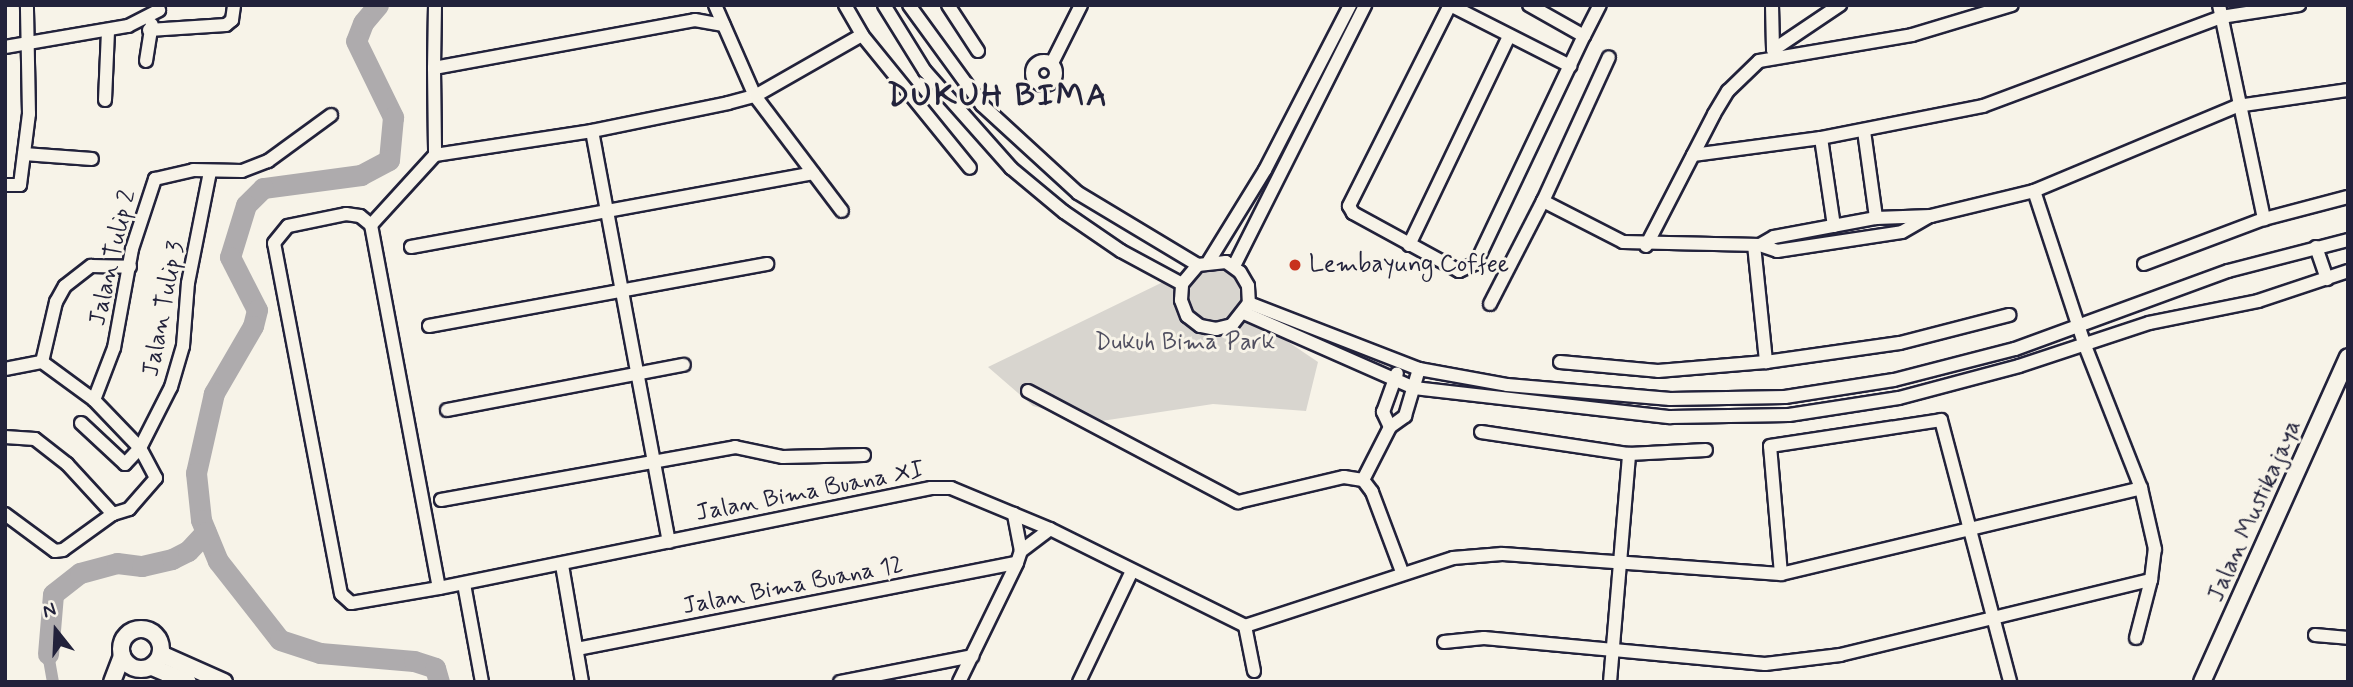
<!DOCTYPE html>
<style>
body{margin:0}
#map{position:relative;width:2353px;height:687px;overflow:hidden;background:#f7f3e8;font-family:Mynerve,sans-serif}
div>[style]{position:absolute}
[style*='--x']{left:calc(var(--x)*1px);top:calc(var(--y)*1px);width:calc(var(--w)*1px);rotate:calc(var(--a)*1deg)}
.green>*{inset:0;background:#d8d5cf}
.canal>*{height:12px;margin:-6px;padding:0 6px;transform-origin:6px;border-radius:6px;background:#aeabad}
.river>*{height:21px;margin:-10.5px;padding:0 10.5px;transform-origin:10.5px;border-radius:10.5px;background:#aeabad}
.roads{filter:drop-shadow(2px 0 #22223b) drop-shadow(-2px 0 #22223b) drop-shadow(0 2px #22223b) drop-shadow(0 -2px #22223b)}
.minor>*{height:12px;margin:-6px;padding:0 6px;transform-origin:6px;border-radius:6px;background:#f7f3e8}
.minor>.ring{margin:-6px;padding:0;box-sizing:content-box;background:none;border:12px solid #f7f3e8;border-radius:50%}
.major>*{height:16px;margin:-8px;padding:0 8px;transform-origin:8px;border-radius:8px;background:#f7f3e8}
.major>.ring{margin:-8px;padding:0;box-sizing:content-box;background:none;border:16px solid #f7f3e8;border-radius:50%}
.dots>*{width:19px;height:19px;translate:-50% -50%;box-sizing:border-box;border:4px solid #f7f3e8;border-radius:50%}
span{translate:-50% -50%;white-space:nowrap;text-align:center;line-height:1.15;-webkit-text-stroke:6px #f7f3e8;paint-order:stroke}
.street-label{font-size:24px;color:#22223b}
.poi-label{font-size:24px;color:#22223b}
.left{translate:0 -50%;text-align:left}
.park-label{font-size:24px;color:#504f60}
.district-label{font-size:32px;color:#22223b;font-weight:700;letter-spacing:2px}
.frame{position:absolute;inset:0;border:7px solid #22223b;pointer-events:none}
.north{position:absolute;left:21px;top:596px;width:70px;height:70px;-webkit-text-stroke:5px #f7f3e8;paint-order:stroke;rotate:342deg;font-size:19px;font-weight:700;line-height:28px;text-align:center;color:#22223b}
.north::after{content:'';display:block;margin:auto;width:24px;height:32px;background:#22223b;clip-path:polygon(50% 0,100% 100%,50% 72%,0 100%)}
</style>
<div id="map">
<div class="green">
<div style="clip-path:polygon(1226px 262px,1248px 286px,1245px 313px,1318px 362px,1306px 411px,1213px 404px,1095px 422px,1033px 406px,988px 367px,1198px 265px)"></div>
</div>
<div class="canal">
<div style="--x:48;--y:654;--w:28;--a:80"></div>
</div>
<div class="river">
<div style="--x:378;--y:5;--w:23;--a:130"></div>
<div style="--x:363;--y:23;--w:19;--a:111"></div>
<div style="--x:356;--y:41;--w:85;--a:64"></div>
<div style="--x:393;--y:117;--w:43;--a:95.3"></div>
<div style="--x:389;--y:160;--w:32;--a:152"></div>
<div style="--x:361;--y:175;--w:99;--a:172.4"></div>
<div style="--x:263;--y:188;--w:24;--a:135"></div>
<div style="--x:246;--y:205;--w:54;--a:107.1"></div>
<div style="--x:230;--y:257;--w:59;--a:63"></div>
<div style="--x:257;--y:310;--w:16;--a:104"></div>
<div style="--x:253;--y:326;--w:78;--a:120.2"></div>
<div style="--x:214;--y:393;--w:82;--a:102.7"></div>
<div style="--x:196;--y:473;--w:47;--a:83.9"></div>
<div style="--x:201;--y:520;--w:44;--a:67.5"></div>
<div style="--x:218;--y:561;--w:100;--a:51.9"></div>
<div style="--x:280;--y:640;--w:42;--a:18"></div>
<div style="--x:320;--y:653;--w:94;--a:4.9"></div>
<div style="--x:414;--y:661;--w:22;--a:18"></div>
<div style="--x:435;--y:668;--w:15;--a:74"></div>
<div style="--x:48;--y:654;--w:60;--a:-85.2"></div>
<div style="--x:53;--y:594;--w:34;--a:-38"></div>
<div style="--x:80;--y:573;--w:38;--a:-15"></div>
<div style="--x:117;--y:563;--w:25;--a:7"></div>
<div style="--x:142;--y:566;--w:31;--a:-13"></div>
<div style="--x:172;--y:559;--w:18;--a:-27"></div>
<div style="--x:188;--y:551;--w:26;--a:-47"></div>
</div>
<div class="roads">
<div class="minor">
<div style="--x:435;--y:5;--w:63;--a:90.9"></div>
<div style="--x:434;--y:68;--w:265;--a:-10.4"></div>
<div style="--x:695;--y:20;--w:29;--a:10"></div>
<div style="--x:715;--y:5;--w:99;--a:66.3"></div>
<div style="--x:755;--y:96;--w:144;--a:52.9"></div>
<div style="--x:845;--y:5;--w:34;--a:60"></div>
<div style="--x:862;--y:35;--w:171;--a:50.9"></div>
<div style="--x:884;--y:5;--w:78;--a:58.2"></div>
<div style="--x:925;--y:71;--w:130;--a:48.4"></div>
<div style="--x:1011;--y:168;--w:69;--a:39.7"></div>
<div style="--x:1064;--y:212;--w:69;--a:34.4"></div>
<div style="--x:1121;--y:251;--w:69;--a:28.4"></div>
<div style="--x:909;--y:5;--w:124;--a:53.9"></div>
<div style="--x:982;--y:105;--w:130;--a:42.5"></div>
<div style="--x:1078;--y:193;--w:140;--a:31"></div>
<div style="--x:1198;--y:265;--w:28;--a:-6"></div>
<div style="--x:1226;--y:262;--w:17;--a:36"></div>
<div style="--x:1240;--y:272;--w:16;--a:60"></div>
<div style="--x:1248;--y:286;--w:17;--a:87"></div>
<div style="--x:1249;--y:303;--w:28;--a:128"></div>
<div style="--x:1232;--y:325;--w:16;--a:166"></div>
<div style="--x:1216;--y:329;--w:16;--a:-169"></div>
<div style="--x:1200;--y:326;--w:16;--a:-142"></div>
<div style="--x:1187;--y:316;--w:17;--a:-111"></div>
<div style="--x:1181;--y:300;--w:16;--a:-86"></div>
<div style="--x:1182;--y:284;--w:25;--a:-50"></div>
<div style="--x:948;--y:5;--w:55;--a:56.9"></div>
<div style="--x:1450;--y:5;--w:225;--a:116.7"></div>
<div style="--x:1349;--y:206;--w:8;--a:60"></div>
<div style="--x:1353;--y:213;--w:121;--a:28.7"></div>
<div style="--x:1459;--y:271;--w:19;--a:-25"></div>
<div style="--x:1476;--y:263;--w:251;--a:-64.6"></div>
<div style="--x:1450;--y:5;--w:135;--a:26.9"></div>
<div style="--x:1529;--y:5;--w:63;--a:29.4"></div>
<div style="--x:1584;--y:36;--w:35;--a:-63"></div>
<div style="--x:1772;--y:5;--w:45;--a:88.7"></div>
<div style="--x:2219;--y:5;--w:219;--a:78.1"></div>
<div style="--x:149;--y:30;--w:77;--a:-3.7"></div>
<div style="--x:226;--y:25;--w:8;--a:-40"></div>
<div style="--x:232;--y:20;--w:15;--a:-82"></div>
<div style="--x:5;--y:47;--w:125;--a:-9.7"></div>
<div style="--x:128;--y:26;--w:35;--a:-27"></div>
<div style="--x:1773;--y:50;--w:81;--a:-33.9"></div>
<div class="ring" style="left:1032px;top:61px;width:12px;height:12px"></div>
<div style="--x:146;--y:61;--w:37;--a:-81"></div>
<div style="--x:1052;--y:63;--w:65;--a:-63.4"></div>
<div style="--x:434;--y:68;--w:87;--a:89.3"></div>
<div style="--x:105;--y:100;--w:70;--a:-87.5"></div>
<div style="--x:592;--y:131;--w:418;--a:79.4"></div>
<div style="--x:1864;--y:131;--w:88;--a:82.1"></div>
<div style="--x:1821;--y:138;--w:89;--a:81.6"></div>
<div style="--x:24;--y:154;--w:68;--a:4.2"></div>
<div style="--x:1693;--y:155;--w:129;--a:-7.6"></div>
<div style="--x:1821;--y:138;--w:165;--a:-11.2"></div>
<div style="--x:1983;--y:106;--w:254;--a:-20.5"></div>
<div style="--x:2221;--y:17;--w:79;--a:-8.7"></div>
<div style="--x:5;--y:185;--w:15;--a:0"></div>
<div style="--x:20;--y:185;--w:72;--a:-82.8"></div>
<div style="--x:29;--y:114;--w:109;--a:-91.1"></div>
<div style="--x:1543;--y:201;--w:90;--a:27.1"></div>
<div style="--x:1623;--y:242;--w:137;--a:1.3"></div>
<div style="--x:1760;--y:245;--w:16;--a:-30"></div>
<div style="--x:1774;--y:237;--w:104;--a:-10.6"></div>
<div style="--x:1876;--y:218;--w:55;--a:-2.1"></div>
<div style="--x:1931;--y:216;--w:106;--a:-13.6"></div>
<div style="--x:2034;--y:191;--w:220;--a:-22.7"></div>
<div style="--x:2237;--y:106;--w:112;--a:-8.2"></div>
<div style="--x:371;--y:225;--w:95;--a:-47.6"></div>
<div style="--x:435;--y:155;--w:159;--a:-8.7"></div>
<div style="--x:592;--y:131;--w:139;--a:-11.6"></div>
<div style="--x:728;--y:103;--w:28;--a:-15"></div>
<div style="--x:755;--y:96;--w:123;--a:-29.7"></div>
<div style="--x:1409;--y:245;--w:232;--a:-64.4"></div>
<div style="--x:1754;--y:245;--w:118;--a:84.1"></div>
<div style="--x:1766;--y:362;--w:135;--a:-8.1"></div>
<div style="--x:1900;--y:343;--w:113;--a:-14.4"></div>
<div style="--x:1760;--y:245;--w:18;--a:19"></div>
<div style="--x:1777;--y:251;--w:126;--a:-8.6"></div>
<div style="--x:1902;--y:232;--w:30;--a:-30"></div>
<div style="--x:1646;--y:246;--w:148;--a:-62.7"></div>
<div style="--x:1714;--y:114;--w:27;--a:-59"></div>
<div style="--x:1728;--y:91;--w:43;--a:-44.1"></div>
<div style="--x:1759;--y:61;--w:155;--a:-9.6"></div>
<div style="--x:1912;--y:35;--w:104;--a:-16.7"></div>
<div style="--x:411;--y:247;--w:409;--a:-10.4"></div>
<div style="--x:2316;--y:247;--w:34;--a:71"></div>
<div style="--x:1209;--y:261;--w:107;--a:-58.4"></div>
<div style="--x:1265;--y:170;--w:186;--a:-62.7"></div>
<div style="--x:2144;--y:264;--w:128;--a:-20.6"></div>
<div style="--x:2264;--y:219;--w:87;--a:-14.7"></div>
<div style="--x:1234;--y:266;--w:292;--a:-63.3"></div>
<div style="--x:1249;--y:303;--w:182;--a:21.2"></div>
<div style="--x:1419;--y:369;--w:89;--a:10.3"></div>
<div style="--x:1507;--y:385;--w:164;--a:4.9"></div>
<div style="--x:1670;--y:399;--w:115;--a:-1"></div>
<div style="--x:1785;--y:397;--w:110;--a:-8.9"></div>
<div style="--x:1894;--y:380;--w:125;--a:-14.4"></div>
<div style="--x:2015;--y:349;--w:227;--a:-20.1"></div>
<div style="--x:2228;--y:271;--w:124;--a:-14.5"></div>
<div style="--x:1490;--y:304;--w:116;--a:-62.8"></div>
<div style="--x:1543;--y:201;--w:158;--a:-65.4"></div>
<div style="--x:1244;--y:313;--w:186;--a:23.8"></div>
<div style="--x:1414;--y:388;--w:258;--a:6.5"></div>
<div style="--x:1670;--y:417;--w:119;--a:-1"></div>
<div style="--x:1789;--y:415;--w:111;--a:-8.8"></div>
<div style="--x:1899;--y:398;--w:124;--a:-14.9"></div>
<div style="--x:2019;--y:366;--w:137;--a:-18.3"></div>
<div style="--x:2149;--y:323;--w:111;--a:-11.4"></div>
<div style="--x:2258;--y:301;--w:95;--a:-18.4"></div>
<div style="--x:429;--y:326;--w:344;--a:-10.4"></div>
<div style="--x:42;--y:362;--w:62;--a:-76.9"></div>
<div style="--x:56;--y:302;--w:18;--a:-61"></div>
<div style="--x:65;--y:286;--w:33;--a:-38"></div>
<div style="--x:91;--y:266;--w:39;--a:1"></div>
<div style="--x:1560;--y:362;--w:98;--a:5.2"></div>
<div style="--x:1658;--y:371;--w:108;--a:-4.8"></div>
<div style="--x:5;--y:369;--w:38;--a:-11"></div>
<div style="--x:1028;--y:391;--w:238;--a:27.9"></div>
<div style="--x:1238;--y:502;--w:109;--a:-13.3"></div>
<div style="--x:1344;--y:477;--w:19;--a:9"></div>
<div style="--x:1363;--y:480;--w:15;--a:53"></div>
<div style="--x:1372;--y:492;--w:85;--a:69.4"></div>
<div style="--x:94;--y:400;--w:56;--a:-69"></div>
<div style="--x:114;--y:348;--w:101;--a:-79.7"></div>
<div style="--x:132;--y:249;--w:74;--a:-71.8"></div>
<div style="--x:155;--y:179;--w:39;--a:-13"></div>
<div style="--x:193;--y:170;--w:49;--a:1.2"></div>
<div style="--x:242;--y:171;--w:28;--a:-21"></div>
<div style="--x:268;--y:161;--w:78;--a:-36.1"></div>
<div style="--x:447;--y:410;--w:241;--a:-10.8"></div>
<div style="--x:81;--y:423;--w:60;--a:43"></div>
<div style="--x:125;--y:464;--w:22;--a:-47"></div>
<div style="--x:140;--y:448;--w:68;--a:-63.1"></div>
<div style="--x:171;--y:387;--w:43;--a:-73.7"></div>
<div style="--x:183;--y:346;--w:63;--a:-85.5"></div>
<div style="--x:188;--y:283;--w:113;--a:-78.8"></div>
<div style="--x:1390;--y:427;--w:17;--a:-115"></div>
<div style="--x:1383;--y:412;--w:41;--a:-70.3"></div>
<div style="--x:1481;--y:432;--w:150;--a:8.5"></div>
<div style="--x:1629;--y:454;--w:77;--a:-3"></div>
<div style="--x:5;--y:437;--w:30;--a:4"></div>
<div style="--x:35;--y:439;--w:41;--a:38"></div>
<div style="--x:67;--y:464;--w:68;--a:47.4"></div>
<div style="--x:1363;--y:480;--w:59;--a:-63"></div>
<div style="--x:1390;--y:427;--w:19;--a:-36"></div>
<div style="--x:1405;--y:416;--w:49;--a:-73.4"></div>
<div style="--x:441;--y:500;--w:299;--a:-10.2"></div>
<div style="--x:735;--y:447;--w:49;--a:11.8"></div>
<div style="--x:783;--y:457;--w:81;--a:-1.4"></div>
<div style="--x:5;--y:514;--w:62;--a:36.5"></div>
<div style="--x:55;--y:551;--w:8;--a:-7"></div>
<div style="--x:63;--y:550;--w:62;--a:-35.8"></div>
<div style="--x:113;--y:514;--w:17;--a:-17"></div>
<div style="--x:129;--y:509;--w:41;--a:-48.9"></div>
<div style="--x:156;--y:478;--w:34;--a:-118"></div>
<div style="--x:140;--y:448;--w:66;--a:-133.8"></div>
<div style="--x:94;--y:400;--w:64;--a:-143.8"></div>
<div style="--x:1021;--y:551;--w:36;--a:-37"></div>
<div style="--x:562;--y:565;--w:119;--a:80.3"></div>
<div style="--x:1781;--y:574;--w:128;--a:-94.9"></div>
<div style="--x:1770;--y:446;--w:173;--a:-8.6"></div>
<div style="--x:1941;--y:420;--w:271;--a:75.2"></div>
<div style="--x:464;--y:584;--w:100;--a:79.6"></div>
<div style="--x:439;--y:588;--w:89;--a:170.3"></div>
<div style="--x:351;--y:603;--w:13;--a:-138"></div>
<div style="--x:341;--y:594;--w:357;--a:-100.8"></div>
<div style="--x:274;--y:243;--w:22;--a:-51"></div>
<div style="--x:288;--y:226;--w:59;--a:-11.7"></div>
<div style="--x:346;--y:214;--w:14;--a:8"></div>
<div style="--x:360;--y:216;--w:14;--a:39"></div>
<div style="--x:371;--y:225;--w:369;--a:79.4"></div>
<div style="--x:439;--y:588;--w:502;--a:-11.49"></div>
<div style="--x:931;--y:488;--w:20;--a:0"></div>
<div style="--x:951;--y:488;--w:107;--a:22.5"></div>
<div style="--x:1050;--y:529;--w:218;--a:26.4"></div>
<div style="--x:1245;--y:626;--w:46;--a:78.7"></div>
<div style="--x:1245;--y:626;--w:219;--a:-18.1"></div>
<div style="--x:1453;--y:558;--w:49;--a:-4.7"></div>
<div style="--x:1502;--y:554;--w:280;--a:4.1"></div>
<div style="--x:1781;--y:574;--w:370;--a:-13.4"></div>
<div style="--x:2141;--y:488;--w:153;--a:-111.5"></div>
<div style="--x:2085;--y:346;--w:163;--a:-108.2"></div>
<div style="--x:2315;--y:635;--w:33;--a:5"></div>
<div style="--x:2136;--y:638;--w:60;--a:-75.5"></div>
<div style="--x:1444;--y:642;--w:40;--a:-5.7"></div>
<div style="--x:1484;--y:638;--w:282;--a:5.3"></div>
<div style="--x:1765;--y:664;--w:76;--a:-6.8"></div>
<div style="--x:1840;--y:655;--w:320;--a:-13.6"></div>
<div style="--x:2151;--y:580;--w:31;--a:-83"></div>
<div style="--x:2155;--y:549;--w:63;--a:-102.9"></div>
<div style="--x:577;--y:649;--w:448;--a:-11.1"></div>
<div style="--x:840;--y:682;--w:135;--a:-11.1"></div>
<div style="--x:959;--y:682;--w:132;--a:-64"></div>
<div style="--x:1017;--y:563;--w:13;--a:-72"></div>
<div style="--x:1021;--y:551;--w:38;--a:-101"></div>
<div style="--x:1079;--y:682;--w:123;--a:-64.5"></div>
<div style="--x:1610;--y:682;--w:229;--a:-85.2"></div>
</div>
<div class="major">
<div class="ring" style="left:121px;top:629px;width:24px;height:24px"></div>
<div style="--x:161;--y:654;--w:69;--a:24"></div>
<div style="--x:152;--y:667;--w:39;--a:23"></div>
<div style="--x:112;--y:682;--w:28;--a:-69"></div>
<div style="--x:2202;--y:682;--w:356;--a:-65.8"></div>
</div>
</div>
<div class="dots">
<div style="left:1295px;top:265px;background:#c8321e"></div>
</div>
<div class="street-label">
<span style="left:113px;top:258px;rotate:-77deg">Jalan Tulip 2</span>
<span style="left:164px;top:309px;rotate:-79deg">Jalan Tulip 3</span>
<span style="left:810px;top:492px;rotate:-11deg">Jalan Bima Buana XI</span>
<span style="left:2255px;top:511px;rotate:-66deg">Jalan Mustikajaya</span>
<span style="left:793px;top:586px;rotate:-11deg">Jalan Bima Buana 12</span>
</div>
<div class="poi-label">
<span class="left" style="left:1309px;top:265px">Lembayung Coffee</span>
</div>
<div class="park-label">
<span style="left:1185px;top:343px">Dukuh Bima Park</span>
</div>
<div class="district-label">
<span style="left:998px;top:96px">DUKUH BIMA</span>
</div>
<div class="frame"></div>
<div class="north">N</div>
</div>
